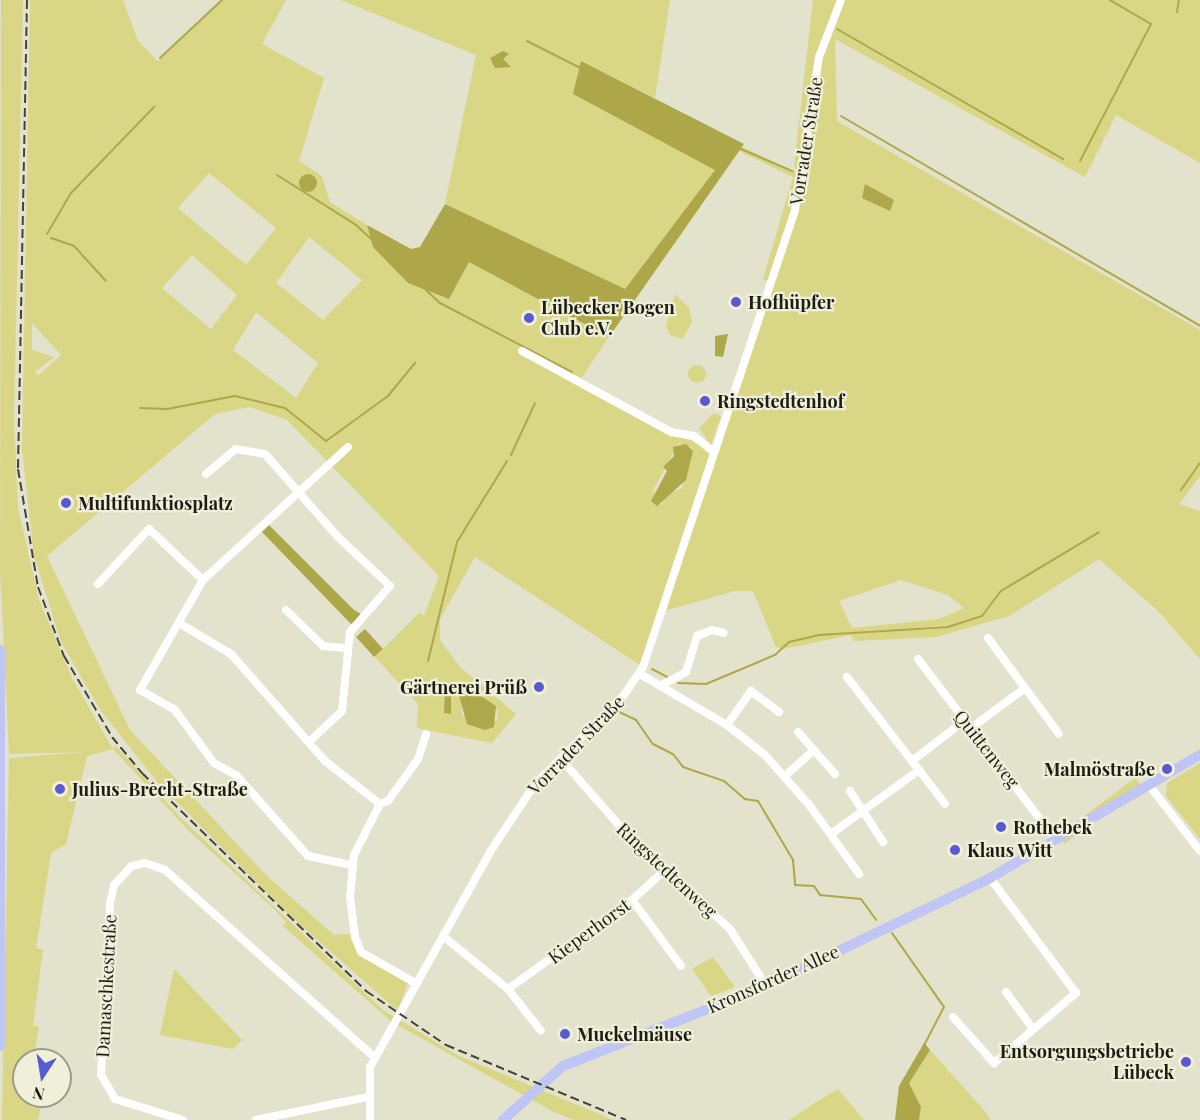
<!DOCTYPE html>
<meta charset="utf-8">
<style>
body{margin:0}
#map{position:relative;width:1200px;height:1120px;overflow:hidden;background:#e2e2cd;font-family:"Playfair Display",serif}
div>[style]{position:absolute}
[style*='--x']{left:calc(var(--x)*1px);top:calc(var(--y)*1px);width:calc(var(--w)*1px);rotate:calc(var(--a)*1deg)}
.green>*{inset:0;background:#d9d685;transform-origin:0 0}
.round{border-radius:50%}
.forest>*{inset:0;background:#ada749;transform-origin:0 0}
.water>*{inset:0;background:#ada84a}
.stream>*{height:2px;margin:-1px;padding:0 1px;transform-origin:1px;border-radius:1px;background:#ada84a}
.minor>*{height:8px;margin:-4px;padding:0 4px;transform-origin:4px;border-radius:4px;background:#fff}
.major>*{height:10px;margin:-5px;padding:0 5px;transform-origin:5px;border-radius:5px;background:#bfc5f5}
.rail>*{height:2px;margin-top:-1px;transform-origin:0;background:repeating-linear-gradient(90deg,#434338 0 9px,transparent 0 13.5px)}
.dots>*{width:16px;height:16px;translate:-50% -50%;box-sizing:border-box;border:3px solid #efefda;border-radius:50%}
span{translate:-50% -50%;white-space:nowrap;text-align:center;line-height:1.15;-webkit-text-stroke:4.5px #efefda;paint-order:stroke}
.street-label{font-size:18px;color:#1d1d15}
.poi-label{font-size:18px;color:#1d1d15;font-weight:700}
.left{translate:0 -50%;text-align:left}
.right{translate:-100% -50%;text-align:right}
.north{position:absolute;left:12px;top:1048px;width:60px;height:60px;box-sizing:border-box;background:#efefda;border:2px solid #9b9b8b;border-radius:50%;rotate:192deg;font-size:16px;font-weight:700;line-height:24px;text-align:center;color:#1d1d15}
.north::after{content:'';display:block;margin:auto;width:21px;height:27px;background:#585ad2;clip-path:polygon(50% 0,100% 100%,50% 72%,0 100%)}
</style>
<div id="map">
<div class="green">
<div style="clip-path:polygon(1px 0,23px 0,14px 421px,18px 508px,39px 600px,73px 680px,113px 749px,115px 745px,181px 818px,383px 1010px,459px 1056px,614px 1120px,574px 1120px,552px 1111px,392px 1022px,283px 926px,286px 922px,273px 908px,189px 831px,113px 749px,87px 756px,66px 844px,51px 853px,36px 948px,43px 950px,33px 1025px,39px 1027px,33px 1060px,24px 1060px,24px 1096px,43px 1096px,38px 1120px,2px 1120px,9px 758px,87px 752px,9px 754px,0 568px)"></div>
<div style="clip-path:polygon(evenodd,30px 0,123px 0,138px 41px,158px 61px,222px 0,286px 0,262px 44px,324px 78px,299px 161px,322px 176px,330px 202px,367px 225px,373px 247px,449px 299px,469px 262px,609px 337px,578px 383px,711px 451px,768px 282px,763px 279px,793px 177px,739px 151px,742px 147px,798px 173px,794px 166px,813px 0,1200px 0,1200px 163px,1116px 115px,1085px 177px,835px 39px,837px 121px,1200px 330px,1200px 476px,1179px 504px,1200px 511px,1200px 659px,1160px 613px,1099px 559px,1009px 616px,936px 637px,854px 641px,851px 635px,783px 649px,776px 647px,753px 591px,735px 591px,664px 611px,643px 667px,475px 557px,440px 619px,440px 640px,460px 667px,516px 714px,492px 743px,417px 728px,418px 704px,375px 657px,419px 613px,424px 616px,439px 576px,287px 420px,250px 407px,215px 414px,47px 556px,130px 730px,268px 877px,334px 935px,350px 934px,359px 953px,408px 982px,398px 1011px,287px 913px,159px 784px,101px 711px,61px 642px,34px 556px,22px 448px,30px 0,209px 173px,276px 228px,246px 265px,178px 208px,209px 173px,30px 0,309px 237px,362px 280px,323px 320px,276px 283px,309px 237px,30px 0,192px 255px,237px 295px,211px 329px,162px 288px,192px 255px,30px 0,256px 312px,318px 363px,296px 398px,233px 350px,256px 312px,30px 0,32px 323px,61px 355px,39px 375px,34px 373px,54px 357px,32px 350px,32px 323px,30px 0,678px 444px,692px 447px,682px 488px,664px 496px,662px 506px,653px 490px,678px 444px,30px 0,901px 580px,948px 595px,964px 608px,939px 619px,852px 628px,839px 601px,901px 580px,30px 0,460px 683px,498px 711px,497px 721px,462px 716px,461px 694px,451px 696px,451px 686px,460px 683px)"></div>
<div style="clip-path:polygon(341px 0,670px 0,655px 98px,581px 61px,716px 170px,624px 290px,445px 204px,476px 55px)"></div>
<div style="clip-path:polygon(675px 294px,689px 308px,692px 322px,682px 339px,670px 335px,666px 326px)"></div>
<div class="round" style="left:688px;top:365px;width:18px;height:18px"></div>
<div style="clip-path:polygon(714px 413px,721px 416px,711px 445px,699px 428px)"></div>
<div style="clip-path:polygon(1200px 763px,1200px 839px,1166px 796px,1167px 783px)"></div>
<div style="left:1135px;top:778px;width:10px;height:96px;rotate:53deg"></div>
<div style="clip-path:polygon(713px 957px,735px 987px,711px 996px,692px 969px)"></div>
<div style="clip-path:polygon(174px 969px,242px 1040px,233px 1049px,160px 1035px)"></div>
<div style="clip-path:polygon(930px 1050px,982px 1108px,991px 1120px,919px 1120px,921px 1107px,908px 1083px)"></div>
<div style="clip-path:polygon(838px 1089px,864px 1120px,789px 1120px,815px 1103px)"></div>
</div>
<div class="forest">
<div style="clip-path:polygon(581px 61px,744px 144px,609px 337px,469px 262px,449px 299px,408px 283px,373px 247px,367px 225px,411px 249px,420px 247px,445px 204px,625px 289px,715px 170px,573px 94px)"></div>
<div style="clip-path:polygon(269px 525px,353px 609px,362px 615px,351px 624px,262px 532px)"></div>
<div style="left:365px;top:629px;width:27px;height:12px;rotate:48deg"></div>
<div style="clip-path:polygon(924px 1043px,930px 1050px,909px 1083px,921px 1107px,919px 1120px,895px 1120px,899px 1086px)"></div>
</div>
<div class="water">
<div style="clip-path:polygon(503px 51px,509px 54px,503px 59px,511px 67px,495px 68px,490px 58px)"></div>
<div class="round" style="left:299px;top:174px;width:18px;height:18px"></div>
<div style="clip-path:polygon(865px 184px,894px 200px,890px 211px,862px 198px)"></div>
<div style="clip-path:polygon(728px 334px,723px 357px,715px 356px,715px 336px)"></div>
<div style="clip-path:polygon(686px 444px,693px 451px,686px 480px,657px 506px,651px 501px,667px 471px,663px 467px,674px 456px,673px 447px)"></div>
<div style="clip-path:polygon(461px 683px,496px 706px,494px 727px,485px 730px,467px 724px,458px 692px,451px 695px,451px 714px,444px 713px,445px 688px)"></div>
</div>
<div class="stream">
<div style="--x:1177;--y:12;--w:12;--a:-81"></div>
<div style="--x:837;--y:29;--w:261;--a:29.9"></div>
<div style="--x:527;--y:41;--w:233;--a:26.8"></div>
<div style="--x:160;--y:58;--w:85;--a:-43.1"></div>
<div style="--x:841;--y:116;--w:416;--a:30.3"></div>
<div style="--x:741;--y:149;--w:56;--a:23.3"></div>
<div style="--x:1080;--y:161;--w:154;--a:-62.6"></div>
<div style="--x:1151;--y:24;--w:48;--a:-149.7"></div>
<div style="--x:277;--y:175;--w:93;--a:32.3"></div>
<div style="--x:356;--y:225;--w:115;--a:42.9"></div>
<div style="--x:440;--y:303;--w:149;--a:27.6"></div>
<div style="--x:47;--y:234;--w:48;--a:-59.7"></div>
<div style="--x:71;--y:193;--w:120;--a:-46"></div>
<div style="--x:51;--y:238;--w:24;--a:19"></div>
<div style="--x:74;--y:246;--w:47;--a:47.6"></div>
<div style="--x:640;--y:283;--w:55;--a:-50.2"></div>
<div style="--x:140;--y:408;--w:27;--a:2"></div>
<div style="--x:167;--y:409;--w:69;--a:-10.8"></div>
<div style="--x:235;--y:396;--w:51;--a:13.5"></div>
<div style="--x:285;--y:408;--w:53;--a:38.8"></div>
<div style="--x:326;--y:441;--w:77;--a:-36"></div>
<div style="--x:388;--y:396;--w:43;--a:-50.7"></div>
<div style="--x:511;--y:455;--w:57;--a:-65.2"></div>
<div style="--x:1181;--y:490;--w:33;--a:-55"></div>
<div style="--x:428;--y:661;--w:122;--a:-76.3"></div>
<div style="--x:457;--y:542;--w:95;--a:-58.3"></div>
<div style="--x:652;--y:669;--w:17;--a:28"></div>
<div style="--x:678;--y:683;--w:28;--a:2"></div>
<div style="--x:706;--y:684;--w:75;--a:-22.8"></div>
<div style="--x:775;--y:655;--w:19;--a:-43"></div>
<div style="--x:789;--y:642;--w:31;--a:-13"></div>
<div style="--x:819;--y:635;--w:129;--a:-3.5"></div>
<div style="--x:948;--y:627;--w:36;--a:-18"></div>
<div style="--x:982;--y:616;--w:31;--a:-53"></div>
<div style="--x:1001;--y:591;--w:114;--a:-31"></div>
<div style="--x:617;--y:711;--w:21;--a:25"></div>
<div style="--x:636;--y:720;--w:29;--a:55"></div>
<div style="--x:653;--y:744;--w:22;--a:27"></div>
<div style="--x:673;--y:754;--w:16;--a:52"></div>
<div style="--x:683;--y:767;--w:43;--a:18.9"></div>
<div style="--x:724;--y:781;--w:28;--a:41"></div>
<div style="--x:745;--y:799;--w:13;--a:9"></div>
<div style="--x:758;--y:801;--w:69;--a:59.3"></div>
<div style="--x:793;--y:860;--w:25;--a:85"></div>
<div style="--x:795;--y:885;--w:19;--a:3"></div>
<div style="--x:814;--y:886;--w:11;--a:56"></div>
<div style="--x:820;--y:895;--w:41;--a:5.6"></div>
<div style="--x:861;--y:899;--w:26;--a:54"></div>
<div style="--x:892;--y:933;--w:90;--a:54.9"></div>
<div style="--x:944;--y:1007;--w:85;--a:117.5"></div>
<div style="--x:905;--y:1082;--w:38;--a:99"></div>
</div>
<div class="minor">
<div style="--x:522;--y:351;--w:170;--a:28.5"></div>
<div style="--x:671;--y:432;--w:23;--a:10"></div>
<div style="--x:694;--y:436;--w:26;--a:39"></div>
<div style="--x:348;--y:447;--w:197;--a:137.5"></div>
<div style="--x:203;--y:580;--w:127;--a:119.8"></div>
<div style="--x:140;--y:690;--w:40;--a:29.7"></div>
<div style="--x:175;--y:710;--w:66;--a:53.7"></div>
<div style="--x:214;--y:763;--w:26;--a:29"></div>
<div style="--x:237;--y:776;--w:107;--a:48.4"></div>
<div style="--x:308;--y:856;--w:45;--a:11.6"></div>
<div style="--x:206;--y:474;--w:39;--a:-40"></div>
<div style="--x:236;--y:449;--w:29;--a:10"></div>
<div style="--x:265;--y:454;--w:111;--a:48.7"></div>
<div style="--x:338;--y:537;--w:71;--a:43.3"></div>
<div style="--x:390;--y:586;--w:61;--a:131"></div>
<div style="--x:350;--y:632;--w:79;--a:95.8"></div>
<div style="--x:342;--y:711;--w:44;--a:136.8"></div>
<div style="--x:98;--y:584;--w:75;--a:-47.2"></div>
<div style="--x:149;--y:529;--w:74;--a:43.4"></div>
<div style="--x:286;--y:610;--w:52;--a:44.2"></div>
<div style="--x:323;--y:646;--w:25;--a:5"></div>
<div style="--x:179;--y:623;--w:61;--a:30.8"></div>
<div style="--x:231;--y:654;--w:142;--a:48.7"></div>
<div style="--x:325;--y:761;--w:70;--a:38"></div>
<div style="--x:988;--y:638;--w:119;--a:53.5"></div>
<div style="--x:918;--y:659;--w:228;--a:52.7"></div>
<div style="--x:640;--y:674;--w:101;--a:30.4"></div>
<div style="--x:727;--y:725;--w:48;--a:38.3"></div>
<div style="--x:765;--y:755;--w:68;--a:48.6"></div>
<div style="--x:810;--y:806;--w:84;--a:54.2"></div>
<div style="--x:847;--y:677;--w:160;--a:52.3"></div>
<div style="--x:662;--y:685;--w:27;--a:-28"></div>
<div style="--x:686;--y:672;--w:38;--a:-73"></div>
<div style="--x:697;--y:636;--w:16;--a:-22"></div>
<div style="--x:712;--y:630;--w:12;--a:14"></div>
<div style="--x:727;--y:725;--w:42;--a:-54.8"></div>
<div style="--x:751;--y:691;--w:35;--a:37"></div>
<div style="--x:971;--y:728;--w:67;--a:-36.5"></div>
<div style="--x:798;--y:732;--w:56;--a:48.6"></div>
<div style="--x:561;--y:759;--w:85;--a:48.8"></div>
<div style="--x:617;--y:823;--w:155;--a:43.2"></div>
<div style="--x:730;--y:929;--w:67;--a:57.7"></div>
<div style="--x:912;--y:761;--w:66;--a:-37.6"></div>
<div style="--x:785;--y:776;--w:39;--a:-42"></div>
<div style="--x:1149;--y:785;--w:83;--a:52.3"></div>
<div style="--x:850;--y:791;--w:61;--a:57.1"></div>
<div style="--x:380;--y:804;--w:57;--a:117"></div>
<div style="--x:354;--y:855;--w:42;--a:95.4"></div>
<div style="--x:350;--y:897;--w:40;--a:82.9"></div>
<div style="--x:355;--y:937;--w:16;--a:68"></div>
<div style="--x:361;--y:952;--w:64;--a:29.7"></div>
<div style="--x:380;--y:804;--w:9;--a:-21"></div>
<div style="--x:388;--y:801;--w:52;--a:-54.5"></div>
<div style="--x:418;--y:759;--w:26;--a:-72"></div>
<div style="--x:831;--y:834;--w:109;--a:-36"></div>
<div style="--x:632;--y:900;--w:82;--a:53.4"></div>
<div style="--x:443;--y:936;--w:84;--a:39.2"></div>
<div style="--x:508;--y:989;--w:53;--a:51.8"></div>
<div style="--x:508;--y:989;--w:153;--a:-35.7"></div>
<div style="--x:632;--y:900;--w:46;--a:-42.4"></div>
<div style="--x:1006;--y:992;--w:46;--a:53.9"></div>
<div style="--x:953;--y:1017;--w:62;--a:48.3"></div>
<div style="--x:994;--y:1063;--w:108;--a:-40.5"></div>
<div style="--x:1076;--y:993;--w:144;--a:-126.8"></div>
<div style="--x:183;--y:1120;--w:71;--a:-162.8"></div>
<div style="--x:115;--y:1099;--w:28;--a:-120"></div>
<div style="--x:101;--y:1075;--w:172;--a:-87"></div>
<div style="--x:110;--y:903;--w:18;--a:-77"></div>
<div style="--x:114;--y:885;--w:26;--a:-47"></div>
<div style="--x:132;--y:866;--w:13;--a:-13"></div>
<div style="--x:145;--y:863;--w:21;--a:19"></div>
<div style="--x:165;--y:870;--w:282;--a:41.8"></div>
<div style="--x:256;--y:1120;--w:113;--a:-11.7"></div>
<div style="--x:370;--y:1120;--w:53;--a:-90"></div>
<div style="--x:370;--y:1067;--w:246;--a:-60.8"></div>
<div style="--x:490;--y:852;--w:82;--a:-56.5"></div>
<div style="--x:535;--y:784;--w:126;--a:-45"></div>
<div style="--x:624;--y:695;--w:34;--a:-56"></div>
<div style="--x:643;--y:667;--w:482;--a:-71.6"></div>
<div style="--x:795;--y:210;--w:155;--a:-81.1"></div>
<div style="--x:819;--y:57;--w:61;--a:-68.9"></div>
</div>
<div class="major">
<div style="--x:0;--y:650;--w:396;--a:90"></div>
<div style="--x:503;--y:1120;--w:81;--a:-42"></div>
<div style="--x:563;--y:1066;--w:218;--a:-21.5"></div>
<div style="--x:766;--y:986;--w:249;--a:-25.7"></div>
<div style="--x:990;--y:878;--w:243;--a:-30.4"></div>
</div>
<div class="rail">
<div style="--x:27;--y:0;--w:469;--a:91.1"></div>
<div style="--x:18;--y:469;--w:120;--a:80.4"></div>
<div style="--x:38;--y:587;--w:74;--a:69.4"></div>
<div style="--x:64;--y:656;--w:94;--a:59.3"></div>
<div style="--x:112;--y:737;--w:47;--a:50.2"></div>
<div style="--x:142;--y:773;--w:313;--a:44.2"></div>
<div style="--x:366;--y:991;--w:97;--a:34"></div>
<div style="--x:446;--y:1045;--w:195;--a:22.6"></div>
</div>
<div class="dots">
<div style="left:736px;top:302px;background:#585ad2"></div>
<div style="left:529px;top:318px;background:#585ad2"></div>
<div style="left:705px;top:401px;background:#585ad2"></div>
<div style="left:66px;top:503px;background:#585ad2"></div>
<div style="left:539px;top:687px;background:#585ad2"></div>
<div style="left:1167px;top:769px;background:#585ad2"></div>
<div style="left:60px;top:789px;background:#585ad2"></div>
<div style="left:1001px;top:827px;background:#585ad2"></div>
<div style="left:955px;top:850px;background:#585ad2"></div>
<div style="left:565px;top:1034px;background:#585ad2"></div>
<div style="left:1186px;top:1062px;background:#585ad2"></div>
</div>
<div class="street-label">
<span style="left:806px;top:141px;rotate:-81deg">Vorrader Straße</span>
<span style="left:576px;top:745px;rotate:-46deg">Vorrader Straße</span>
<span style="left:987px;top:749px;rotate:52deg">Quittenweg</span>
<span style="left:667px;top:870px;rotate:43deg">Ringstedtenweg</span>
<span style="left:589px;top:931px;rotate:-36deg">Kieperhorst</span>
<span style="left:773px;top:979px;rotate:-24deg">Kronsforder Allee</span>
<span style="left:106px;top:986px;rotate:-87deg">Damaschkestraße</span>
</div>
<div class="poi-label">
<span class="left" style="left:748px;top:302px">Hofhüpfer</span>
<span class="left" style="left:541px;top:318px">Lübecker Bogen<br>Club e.V.</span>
<span class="left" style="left:717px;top:401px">Ringstedtenhof</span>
<span class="left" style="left:78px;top:503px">Multifunktiosplatz</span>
<span class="right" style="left:527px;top:687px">Gärtnerei Prüß</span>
<span class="right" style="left:1155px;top:769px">Malmöstraße</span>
<span class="left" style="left:72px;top:789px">Julius-Brecht-Straße</span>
<span class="left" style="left:1013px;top:827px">Rothebek</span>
<span class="left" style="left:967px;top:850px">Klaus Witt</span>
<span class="left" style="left:577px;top:1034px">Muckelmäuse</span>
<span class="right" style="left:1174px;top:1062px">Entsorgungsbetriebe<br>Lübeck</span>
</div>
<div class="north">N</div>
</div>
